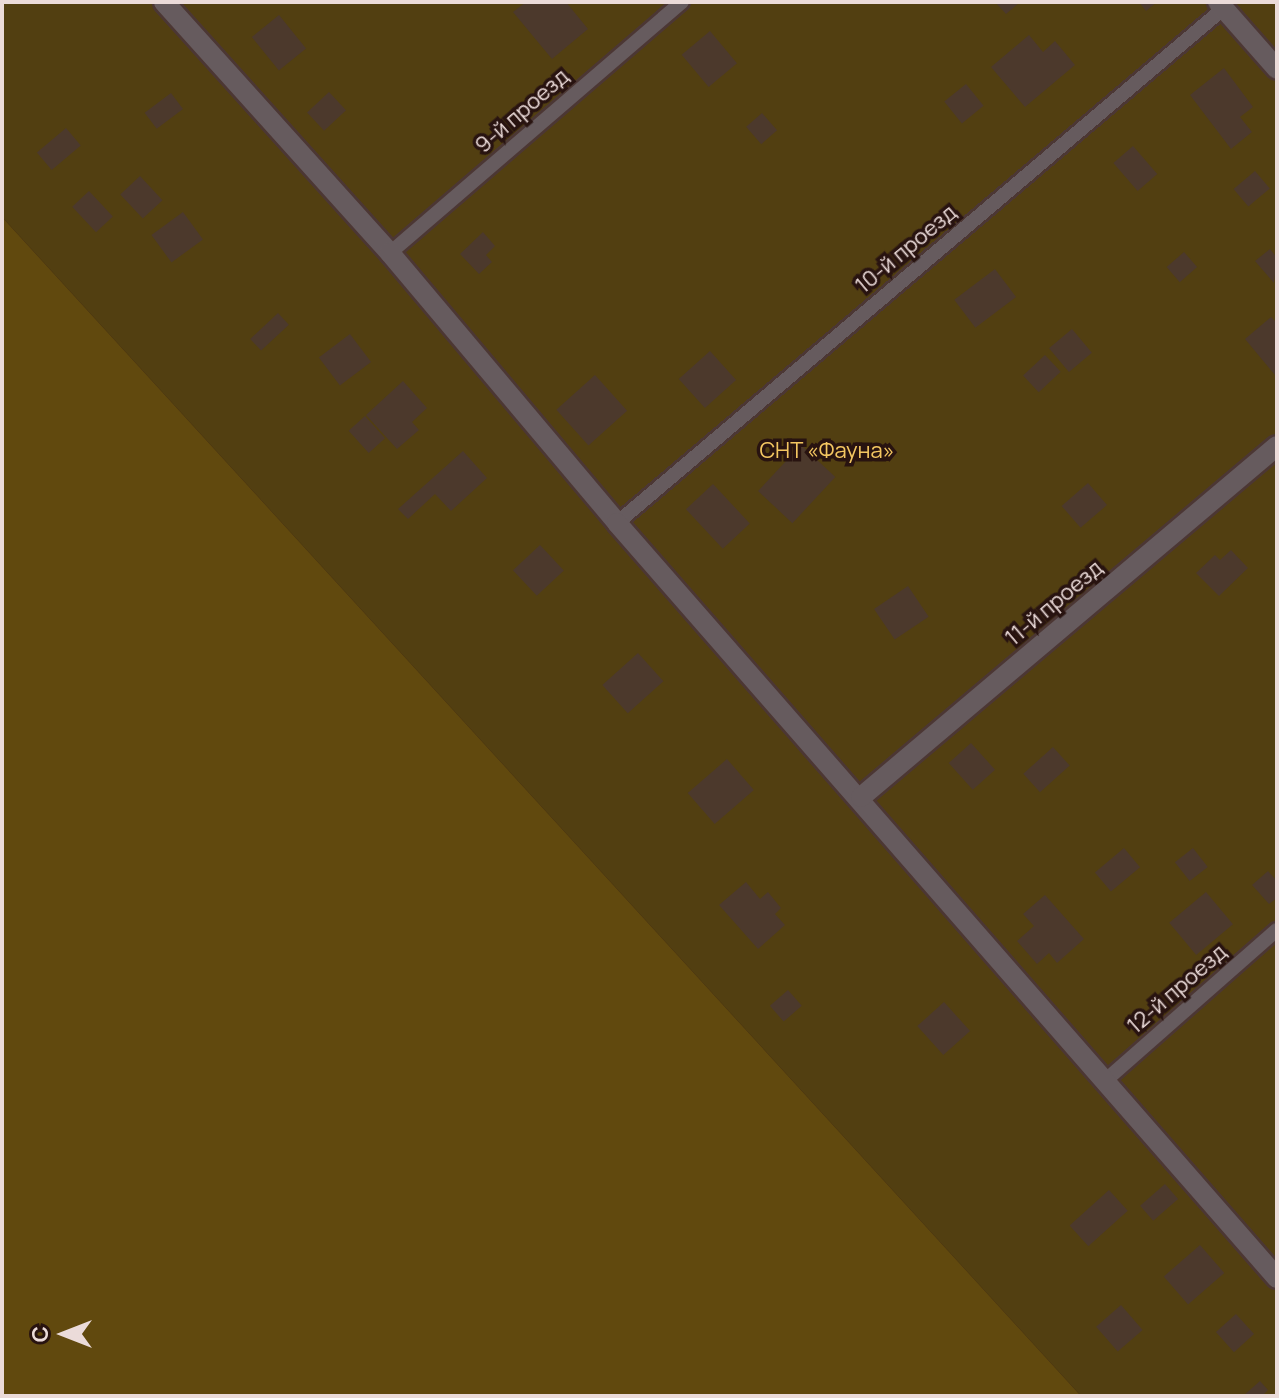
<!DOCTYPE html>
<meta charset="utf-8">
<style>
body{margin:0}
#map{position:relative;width:1279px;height:1398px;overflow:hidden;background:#321c19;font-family:Manrope,sans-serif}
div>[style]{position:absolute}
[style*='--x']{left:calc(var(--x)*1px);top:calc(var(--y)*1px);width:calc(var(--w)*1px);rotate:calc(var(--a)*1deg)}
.green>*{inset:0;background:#523f11}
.forest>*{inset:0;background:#61490e}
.building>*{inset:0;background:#4c392c;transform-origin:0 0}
.roads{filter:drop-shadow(2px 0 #4c3734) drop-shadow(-2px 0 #4c3734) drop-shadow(0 2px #4c3734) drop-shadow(0 -2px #4c3734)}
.service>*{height:14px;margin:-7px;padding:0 7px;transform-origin:7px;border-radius:7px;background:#665b5e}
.minor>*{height:20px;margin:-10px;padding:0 10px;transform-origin:10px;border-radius:10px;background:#665b5e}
span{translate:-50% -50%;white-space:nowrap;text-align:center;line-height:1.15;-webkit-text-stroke:7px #281310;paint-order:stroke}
.street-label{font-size:22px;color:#ebdbd9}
.park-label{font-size:22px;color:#f3c661}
.frame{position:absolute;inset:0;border:4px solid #ebdbd9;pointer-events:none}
.north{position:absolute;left:24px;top:1294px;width:80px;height:80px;-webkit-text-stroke:6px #281310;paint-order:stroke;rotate:270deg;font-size:22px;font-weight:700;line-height:32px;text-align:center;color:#ebdbd9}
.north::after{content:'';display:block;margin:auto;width:28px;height:36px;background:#ebdbd9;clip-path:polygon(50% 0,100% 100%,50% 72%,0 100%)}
</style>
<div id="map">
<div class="green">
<div style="clip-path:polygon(2px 2px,1277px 2px,1277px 1396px,1081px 1396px,2px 217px)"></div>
</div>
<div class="forest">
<div style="clip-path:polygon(2px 217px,1081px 1396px,2px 1396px)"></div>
</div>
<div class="building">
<div style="clip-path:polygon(526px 2px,566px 2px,588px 29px,552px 59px,513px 12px)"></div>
<div style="clip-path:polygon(995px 2px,1020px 2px,1006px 14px)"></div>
<div style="clip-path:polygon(1139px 2px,1157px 2px,1146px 11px)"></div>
<div style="left:279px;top:15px;width:43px;height:35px;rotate:51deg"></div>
<div style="left:710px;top:31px;width:42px;height:37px;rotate:50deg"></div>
<div style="clip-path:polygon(1029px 35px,1043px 52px,1055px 41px,1075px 65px,1025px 107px,991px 67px)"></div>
<div style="clip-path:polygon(1224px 68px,1253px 107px,1240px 117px,1252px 132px,1231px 149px,1190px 95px)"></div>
<div style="left:966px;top:84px;width:28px;height:28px;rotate:51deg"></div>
<div style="left:329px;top:92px;width:25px;height:30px;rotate:47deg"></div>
<div style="left:171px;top:93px;width:20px;height:33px;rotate:53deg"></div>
<div style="left:762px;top:113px;width:23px;height:21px;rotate:49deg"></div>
<div style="left:66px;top:128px;width:23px;height:38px;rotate:50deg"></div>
<div style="left:1133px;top:146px;width:37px;height:26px;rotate:49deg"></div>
<div style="left:1255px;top:171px;width:23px;height:28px;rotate:50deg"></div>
<div style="left:140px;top:176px;width:33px;height:27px;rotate:47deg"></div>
<div style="left:89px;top:191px;width:35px;height:23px;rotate:47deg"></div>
<div style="left:183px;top:212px;width:34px;height:39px;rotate:54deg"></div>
<div style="clip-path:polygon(483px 232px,495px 246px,486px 255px,492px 262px,479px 274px,460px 254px)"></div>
<div style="clip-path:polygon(1270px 249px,1277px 258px,1274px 283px,1255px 261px)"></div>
<div style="left:1184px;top:252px;width:20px;height:23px;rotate:49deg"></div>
<div style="left:995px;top:269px;width:35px;height:51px;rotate:53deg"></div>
<div style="left:278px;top:313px;width:16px;height:38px;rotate:47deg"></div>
<div style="clip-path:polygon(1271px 317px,1277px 323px,1275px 375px,1245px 339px)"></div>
<div style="left:1072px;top:329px;width:31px;height:30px;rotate:50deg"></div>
<div style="left:350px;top:334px;width:35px;height:39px;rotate:53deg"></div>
<div style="left:710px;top:351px;width:39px;height:42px;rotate:48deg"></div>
<div style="left:1045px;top:355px;width:23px;height:30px;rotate:47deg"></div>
<div style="left:595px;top:375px;width:48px;height:52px;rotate:48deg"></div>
<div style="clip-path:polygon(403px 381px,427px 408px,412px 422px,419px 430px,397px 449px,366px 415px)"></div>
<div style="left:365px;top:416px;width:30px;height:22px;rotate:48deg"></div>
<div style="left:801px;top:445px;width:47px;height:63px;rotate:43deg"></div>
<div style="clip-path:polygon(463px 451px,487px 478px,451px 511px,435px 494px,408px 519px,398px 509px)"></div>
<div style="left:1088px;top:483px;width:29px;height:35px;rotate:49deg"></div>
<div style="left:713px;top:484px;width:54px;height:37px;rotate:47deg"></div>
<div style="left:540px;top:545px;width:35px;height:37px;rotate:47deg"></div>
<div style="clip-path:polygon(1231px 550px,1248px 568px,1219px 596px,1196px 573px,1215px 555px,1220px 560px)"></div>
<div style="left:908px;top:586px;width:37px;height:41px;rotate:56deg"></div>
<div style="left:638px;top:653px;width:38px;height:48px;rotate:48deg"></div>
<div style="left:971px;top:743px;width:36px;height:30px;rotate:48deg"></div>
<div style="left:1053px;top:747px;width:25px;height:40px;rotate:48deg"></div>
<div style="left:727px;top:759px;width:41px;height:52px;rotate:49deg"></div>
<div style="left:1124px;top:848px;width:25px;height:38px;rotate:50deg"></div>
<div style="left:1193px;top:848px;width:24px;height:23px;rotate:52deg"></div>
<div style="clip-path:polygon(1268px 871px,1277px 881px,1277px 898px,1269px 904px,1252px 885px)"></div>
<div style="clip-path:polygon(746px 882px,760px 899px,768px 892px,781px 908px,775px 914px,785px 925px,758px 949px,719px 905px)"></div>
<div style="left:1206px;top:892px;width:42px;height:48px;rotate:50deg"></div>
<div style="clip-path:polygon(1045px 895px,1084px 939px,1057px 963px,1049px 953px,1037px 964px,1017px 941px,1034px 926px,1023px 914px)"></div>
<div style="left:788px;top:990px;width:21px;height:24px;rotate:49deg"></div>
<div style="left:944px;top:1002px;width:39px;height:36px;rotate:48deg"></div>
<div style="left:1165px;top:1184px;width:20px;height:33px;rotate:49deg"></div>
<div style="left:1109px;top:1190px;width:28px;height:53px;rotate:48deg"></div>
<div style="left:1200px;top:1245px;width:37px;height:48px;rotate:49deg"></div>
<div style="left:1121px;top:1305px;width:33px;height:33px;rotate:49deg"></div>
<div style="left:1236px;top:1314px;width:27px;height:27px;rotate:48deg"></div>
<div style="clip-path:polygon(1260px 1381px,1268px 1390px,1262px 1396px,1243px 1396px)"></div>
</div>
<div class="roads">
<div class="service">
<div style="--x:390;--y:253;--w:385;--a:-40.7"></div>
<div style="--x:617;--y:523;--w:796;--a:-40.31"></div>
<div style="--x:1106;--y:1080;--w:227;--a:-41.3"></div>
</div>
<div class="minor">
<div style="--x:164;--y:2;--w:338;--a:48"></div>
<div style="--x:390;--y:253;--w:353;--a:49.9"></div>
<div style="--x:617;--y:523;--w:1003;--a:48.84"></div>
<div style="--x:1218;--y:2;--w:89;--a:48.6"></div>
<div style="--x:861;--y:797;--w:544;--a:-40.16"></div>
</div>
</div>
<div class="street-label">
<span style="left:522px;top:111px;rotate:-41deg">9-й проезд</span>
<span style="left:906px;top:249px;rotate:-40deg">10-й проезд</span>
<span style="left:1054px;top:603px;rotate:-40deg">11-й проезд</span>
<span style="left:1177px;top:989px;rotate:-41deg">12-й проезд</span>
</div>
<div class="park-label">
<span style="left:827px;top:451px">СНТ «Фауна»</span>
</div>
<div class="frame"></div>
<div class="north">С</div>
</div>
